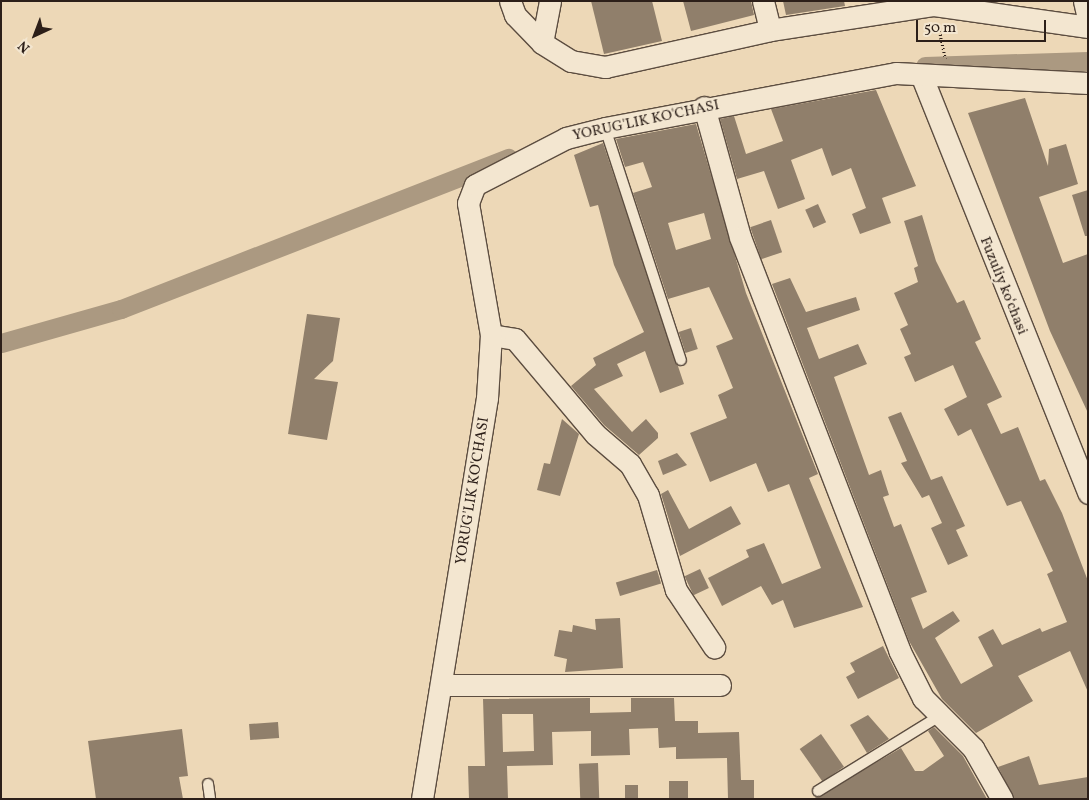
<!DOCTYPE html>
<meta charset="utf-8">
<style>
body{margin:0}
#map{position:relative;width:1089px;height:800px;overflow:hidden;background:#edd8b7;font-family:Vollkorn,serif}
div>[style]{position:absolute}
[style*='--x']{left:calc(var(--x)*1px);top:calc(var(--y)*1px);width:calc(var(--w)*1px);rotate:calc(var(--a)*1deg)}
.canal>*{height:19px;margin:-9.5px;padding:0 9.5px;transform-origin:9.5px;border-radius:9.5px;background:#ab9981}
.building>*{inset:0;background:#907f6b;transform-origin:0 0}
.path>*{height:3px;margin-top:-1.5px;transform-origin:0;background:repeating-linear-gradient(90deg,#2c1f19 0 1px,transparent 0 3.5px)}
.roads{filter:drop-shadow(1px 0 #5c4d40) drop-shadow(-1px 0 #5c4d40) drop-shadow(0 1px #5c4d40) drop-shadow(0 -1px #5c4d40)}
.service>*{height:10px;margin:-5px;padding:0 5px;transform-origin:5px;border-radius:5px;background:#f3e6d0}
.minor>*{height:21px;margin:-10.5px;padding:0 10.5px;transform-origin:10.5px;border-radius:10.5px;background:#f3e6d0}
span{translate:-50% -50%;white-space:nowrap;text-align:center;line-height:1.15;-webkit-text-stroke:4px #f3e6d0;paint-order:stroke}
.street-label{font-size:15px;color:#2c1f19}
.frame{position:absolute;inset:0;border:2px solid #2c1f19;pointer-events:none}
.north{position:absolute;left:10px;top:10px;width:50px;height:50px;-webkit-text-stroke:4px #f3e6d0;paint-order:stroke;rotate:223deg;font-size:14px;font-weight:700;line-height:20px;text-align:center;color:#2c1f19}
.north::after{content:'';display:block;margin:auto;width:18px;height:22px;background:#2c1f19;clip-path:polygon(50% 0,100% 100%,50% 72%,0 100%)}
.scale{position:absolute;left:916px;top:20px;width:130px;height:22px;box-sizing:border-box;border:2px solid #2c1f19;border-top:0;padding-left:6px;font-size:15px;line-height:18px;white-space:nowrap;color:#2c1f19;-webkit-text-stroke:4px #f3e6d0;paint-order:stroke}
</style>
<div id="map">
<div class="canal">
<div style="--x:925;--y:66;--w:163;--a:-1.8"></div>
<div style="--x:1;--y:343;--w:125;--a:-15.8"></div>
<div style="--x:121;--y:309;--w:416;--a:-21.3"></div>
</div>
<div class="building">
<div style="clip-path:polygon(591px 1px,652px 1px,662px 41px,604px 54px)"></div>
<div style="clip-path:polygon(683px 1px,751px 1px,754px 15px,691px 31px)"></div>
<div style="clip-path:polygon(783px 1px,844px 1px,845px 6px,786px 15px)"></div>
<div style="clip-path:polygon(876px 90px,916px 186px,882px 198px,891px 223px,860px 234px,852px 214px,866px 208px,851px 168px,832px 176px,822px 148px,791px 160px,805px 199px,778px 209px,764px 171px,737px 179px,720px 119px,734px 116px,746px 154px,783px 141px,771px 109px)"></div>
<div style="clip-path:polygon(1025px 98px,1048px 166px,1049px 149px,1066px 144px,1078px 184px,1039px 197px,1063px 263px,1088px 254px,1088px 413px,1050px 331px,968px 113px)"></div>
<div style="clip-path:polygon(evenodd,696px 124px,746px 293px,818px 474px,809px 478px,863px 607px,794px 628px,783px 600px,772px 605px,761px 586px,722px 606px,708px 578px,749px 557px,746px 550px,764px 543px,782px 584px,821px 568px,789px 484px,768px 492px,756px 463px,710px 482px,690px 433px,727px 418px,718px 395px,733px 388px,716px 346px,733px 339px,709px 287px,668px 299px,633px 193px,652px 187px,643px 162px,625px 167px,616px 139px,696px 124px,704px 213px,711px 239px,676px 250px,668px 223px,704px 213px)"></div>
<div style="clip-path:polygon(603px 143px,684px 384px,660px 393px,645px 351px,617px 364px,623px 376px,594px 389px,632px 432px,646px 419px,658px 433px,658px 438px,639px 455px,604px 425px,571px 386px,596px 365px,593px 358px,644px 332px,614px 265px,598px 205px,590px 207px,574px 155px)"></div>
<div style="clip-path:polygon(1088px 190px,1088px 236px,1085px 236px,1072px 195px)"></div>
<div style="left:818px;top:204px;width:20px;height:14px;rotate:66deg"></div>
<div style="clip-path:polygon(922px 215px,936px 261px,957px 303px,964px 300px,981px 339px,975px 342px,1002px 397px,987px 404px,1001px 434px,1018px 427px,1040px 481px,1045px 479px,1062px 513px,1088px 581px,1088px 692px,1070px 651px,1018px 676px,1033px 701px,976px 733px,942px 699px,909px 641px,772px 284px,790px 278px,806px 312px,856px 297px,860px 310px,807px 328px,819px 359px,858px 344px,867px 364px,834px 377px,869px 475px,881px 470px,889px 495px,883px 497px,894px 527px,901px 524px,927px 592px,911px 598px,923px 629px,953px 611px,960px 621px,935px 638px,961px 684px,993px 666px,978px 637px,993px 629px,1002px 645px,1040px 628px,1042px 632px,1067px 622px,1047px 574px,1053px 571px,1021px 501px,1007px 506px,971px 429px,958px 436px,944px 409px,967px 397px,953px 365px,915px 382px,904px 357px,911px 354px,900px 329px,908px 325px,894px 293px,918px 282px,914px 268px,918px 266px,904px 221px)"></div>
<div style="left:771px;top:220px;width:34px;height:22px;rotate:71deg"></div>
<div style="clip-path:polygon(307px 314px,340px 318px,333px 361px,314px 379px,338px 382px,327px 440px,288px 434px)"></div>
<div style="left:691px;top:328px;width:22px;height:13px;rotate:72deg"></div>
<div style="clip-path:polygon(901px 412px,931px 480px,942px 476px,965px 526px,956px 530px,968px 556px,948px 565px,931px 528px,942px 523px,929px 495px,922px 498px,901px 463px,907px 461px,888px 417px)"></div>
<div style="clip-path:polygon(562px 419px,579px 434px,560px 496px,537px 490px,544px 463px,550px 464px)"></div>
<div style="clip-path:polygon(677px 453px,687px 465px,663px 475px,658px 461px)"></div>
<div style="clip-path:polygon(668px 490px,689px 529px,731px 506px,741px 524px,680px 556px,661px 494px)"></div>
<div style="left:700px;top:569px;width:21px;height:17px;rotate:65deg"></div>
<div style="left:657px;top:570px;width:14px;height:43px;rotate:73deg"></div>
<div style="clip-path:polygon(620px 618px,623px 668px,565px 672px,567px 659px,554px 656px,559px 630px,572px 632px,573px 625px,596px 630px,595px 619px)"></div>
<div style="clip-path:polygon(883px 646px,899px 678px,858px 699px,846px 677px,855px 672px,850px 663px)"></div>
<div style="clip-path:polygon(evenodd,590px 698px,590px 713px,631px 712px,631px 698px,674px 698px,675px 721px,698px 721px,698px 733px,739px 732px,741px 780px,754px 780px,754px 799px,728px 799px,727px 758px,676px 759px,676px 747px,659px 748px,658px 728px,629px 729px,630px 755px,591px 756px,591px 731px,552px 732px,553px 765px,507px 766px,508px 799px,469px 799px,468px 766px,485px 766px,483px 699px,590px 698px,502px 714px,533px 714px,534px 751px,503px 752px,502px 714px)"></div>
<div style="clip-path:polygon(868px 715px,889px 739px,867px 753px,850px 725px)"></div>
<div style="left:278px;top:722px;width:16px;height:29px;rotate:86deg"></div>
<div style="clip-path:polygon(934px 727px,963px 756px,987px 799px,813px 799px,901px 748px,915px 771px,923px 771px,944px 756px,928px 731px)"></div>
<div style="clip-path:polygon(182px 729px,188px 776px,179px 777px,183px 799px,96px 799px,88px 741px)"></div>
<div style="left:821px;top:734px;width:40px;height:26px;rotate:55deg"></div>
<div style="clip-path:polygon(1029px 756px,1039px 785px,1088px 777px,1088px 799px,1014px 799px,998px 767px)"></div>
<div style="left:598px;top:763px;width:36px;height:19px;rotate:88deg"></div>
<div style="left:688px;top:781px;width:18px;height:19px;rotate:90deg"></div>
<div style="left:638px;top:785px;width:14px;height:13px;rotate:90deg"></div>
</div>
<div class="path">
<div style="--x:938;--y:24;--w:35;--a:78"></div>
</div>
<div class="roads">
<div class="service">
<div style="--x:605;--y:128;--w:244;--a:71.9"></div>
<div style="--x:208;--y:784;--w:15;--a:82"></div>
<div style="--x:818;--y:791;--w:145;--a:-31.7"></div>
</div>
<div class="minor">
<div style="--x:510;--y:1;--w:15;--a:70"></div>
<div style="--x:515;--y:15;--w:39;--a:46"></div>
<div style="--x:542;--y:43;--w:34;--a:32"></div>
<div style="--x:571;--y:61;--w:35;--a:10"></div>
<div style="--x:605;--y:67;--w:169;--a:-12.6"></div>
<div style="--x:770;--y:30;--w:166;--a:-8.7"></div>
<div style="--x:934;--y:5;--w:156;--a:8.1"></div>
<div style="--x:763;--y:1;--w:30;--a:76"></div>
<div style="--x:1084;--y:1;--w:17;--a:77"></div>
<div style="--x:542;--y:43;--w:43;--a:-79.2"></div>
<div style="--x:922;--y:77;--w:448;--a:68.2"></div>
<div style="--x:704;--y:107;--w:135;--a:74.5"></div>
<div style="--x:740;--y:237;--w:443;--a:68.9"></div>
<div style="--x:899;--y:650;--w:54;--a:63.4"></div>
<div style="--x:923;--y:698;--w:71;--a:45"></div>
<div style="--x:973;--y:748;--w:59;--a:60.4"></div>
<div style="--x:491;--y:335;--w:24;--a:9"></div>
<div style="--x:515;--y:339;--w:124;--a:49.9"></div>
<div style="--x:595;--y:434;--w:46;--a:40.6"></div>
<div style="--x:630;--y:464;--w:36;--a:60"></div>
<div style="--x:648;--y:495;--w:99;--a:73.6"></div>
<div style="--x:676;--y:590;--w:69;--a:56.3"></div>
<div style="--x:442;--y:685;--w:278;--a:0"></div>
<div style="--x:422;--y:799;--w:406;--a:-80.8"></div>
<div style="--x:487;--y:398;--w:63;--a:-86.4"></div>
<div style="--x:491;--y:335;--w:134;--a:-99.9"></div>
<div style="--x:468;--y:203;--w:19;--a:-69"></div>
<div style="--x:475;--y:185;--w:102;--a:-27.3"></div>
<div style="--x:566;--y:138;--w:40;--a:-14.4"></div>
<div style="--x:605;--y:128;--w:296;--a:-10.7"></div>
<div style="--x:896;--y:73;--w:192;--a:3"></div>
</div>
</div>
<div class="street-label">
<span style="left:646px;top:121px;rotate:-12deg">YORUG'LIK KO'CHASI</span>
<span style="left:1003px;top:286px;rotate:68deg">Fuzuliy koʻchasi</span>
<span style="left:473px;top:491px;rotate:-81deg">YORUG'LIK KO'CHASI</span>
</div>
<div class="frame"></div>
<div class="north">N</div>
<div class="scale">50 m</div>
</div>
